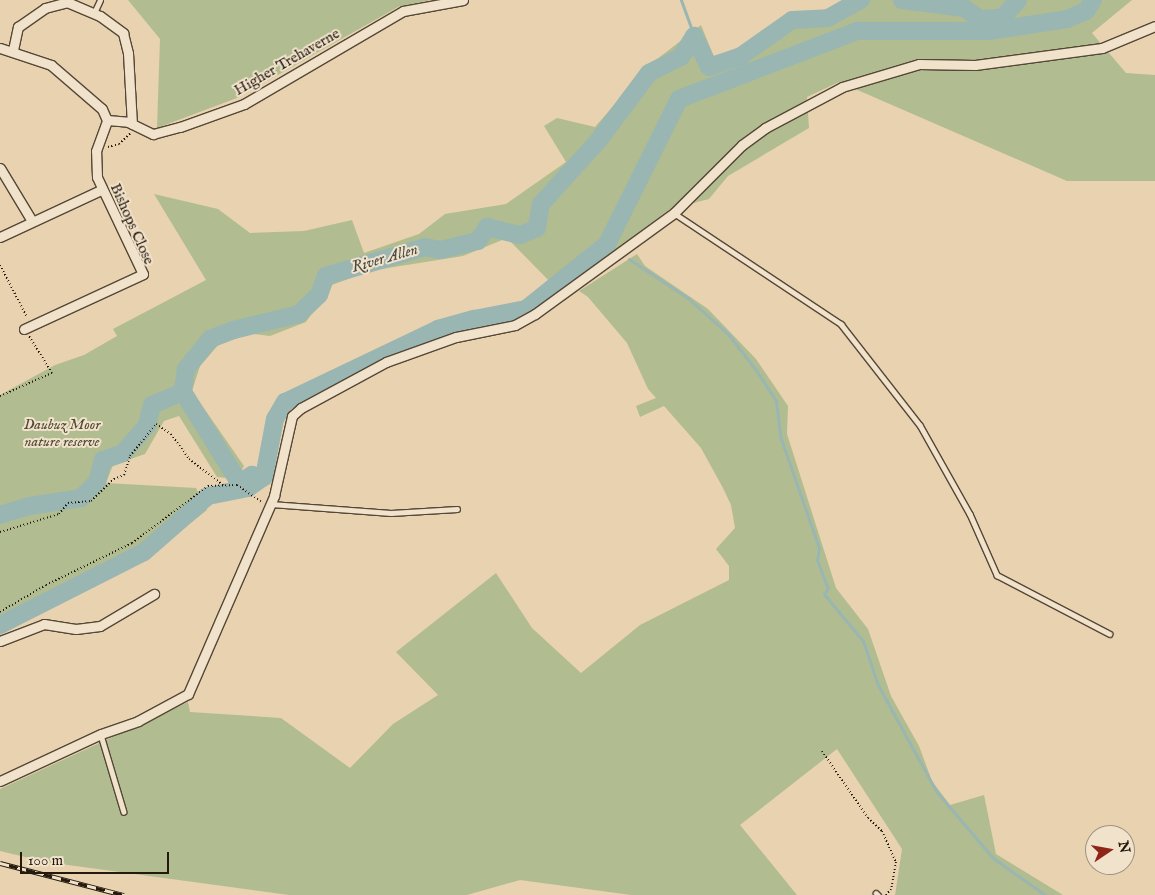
<!DOCTYPE html>
<style>
body{margin:0}
#map{position:relative;width:1155px;height:895px;overflow:hidden;background:#e9d2b0;font-family:"IM FELL English",serif}
div>[style]{position:absolute}
[style*='--x']{left:calc(var(--x)*1px);top:calc(var(--y)*1px);width:calc(var(--w)*1px);rotate:calc(var(--a)*1deg)}
.green>*{inset:0;background:#b1bd90}
.stream>*{height:3px;margin:-1.5px;padding:0 1.5px;transform-origin:1.5px;border-radius:1.5px;background:#99b6b2}
.river>*{height:18px;margin:-9px;padding:0 9px;transform-origin:9px;border-radius:9px;background:#99b6b2}
.path>*{height:2px;margin-top:-1px;transform-origin:0;background:repeating-linear-gradient(90deg,#24190d 0 1px,transparent 0 3.5px)}
.roads{filter:drop-shadow(1px 0 #554736) drop-shadow(-1px 0 #554736) drop-shadow(0 1px #554736) drop-shadow(0 -1px #554736)}
.lane>*{height:4.5px;margin:-2.25px;padding:0 2.25px;transform-origin:2.25px;border-radius:2.25px;background:#f1e2cc}
.street>*{height:9px;margin:-4.5px;padding:0 4.5px;transform-origin:4.5px;border-radius:4.5px;background:#f1e2cc}
.rail>*{height:5px;margin-top:-2.5px;transform-origin:0;background:repeating-linear-gradient(90deg,#f1e2cc 0 9px,#24190d 0 18px);box-sizing:border-box;border-block:1px solid #24190d}
span{translate:-50% -50%;white-space:nowrap;text-align:center;line-height:1.15;-webkit-text-stroke:4px #f1e2cc;paint-order:stroke}
.street-label{font-size:15px;color:#24190d}
.park-label{font-size:15px;color:#4e4a34;font-style:italic}
.water-label{font-size:16px;color:#47483f;font-style:italic}
.north{position:absolute;left:1085px;top:825px;width:50px;height:50px;box-sizing:border-box;background:#f1e2cc;border:1px solid #9f9280;border-radius:50%;rotate:78deg;font-size:14px;font-weight:700;line-height:20px;text-align:center;color:#24190d}
.north::after{content:'';display:block;margin:auto;width:18px;height:22px;background:#8f2418;clip-path:polygon(50% 0,100% 100%,50% 72%,0 100%)}
.scale{position:absolute;left:20px;top:852px;width:149px;height:22px;box-sizing:border-box;border:2px solid #24190d;border-top:0;padding-left:6px;font-size:15px;line-height:18px;white-space:nowrap;color:#24190d;-webkit-text-stroke:4px #f1e2cc;paint-order:stroke}
</style>
<div id="map">
<div class="green">
<div style="clip-path:polygon(128px 0,431px 0,398px 7px,237px 98px,157px 128px,160px 39px)"></div>
<div style="clip-path:polygon(853px 0,1132px 0,1092px 33px,1126px 73px,1155px 75px,1155px 181px,1067px 181px,839px 82px,807px 97px,809px 128px,728px 176px,709px 199px,670px 209px,560px 292px,507px 238px,463px 256px,369px 271px,332px 285px,306px 322px,270px 336px,253px 334px,220px 343px,200px 366px,192px 391px,244px 466px,237px 479px,217px 477px,179px 416px,164px 421px,145px 454px,113px 465px,106px 483px,196px 488px,207px 510px,153px 553px,0 635px,0 395px,55px 365px,84px 355px,117px 336px,113px 329px,206px 280px,154px 194px,218px 209px,250px 233px,304px 231px,352px 220px,364px 253px,419px 234px,445px 214px,506px 204px,566px 162px,544px 126px,557px 118px,595px 127px,647px 67px,701px 25px,719px 69px,793px 15px,826px 26px)"></div>
<div style="clip-path:polygon(637px 254px,645px 266px,708px 309px,756px 359px,788px 406px,787px 434px,836px 588px,868px 629px,891px 696px,919px 746px,932px 781px,950px 805px,984px 795px,996px 854px,1063px 895px,895px 895px,902px 849px,837px 749px,740px 825px,797px 895px,631px 895px,520px 880px,467px 895px,289px 895px,46px 862px,0 851px,0 789px,188px 702px,190px 712px,281px 718px,350px 768px,393px 724px,438px 695px,396px 652px,496px 573px,532px 628px,581px 673px,640px 625px,729px 580px,729px 566px,716px 549px,735px 528px,731px 505px,723px 488px,701px 448px,664px 406px,640px 417px,636px 406px,656px 398px,648px 389px,627px 343px,588px 297px,579px 291px)"></div>
</div>
<div class="stream">
<div style="--x:681;--y:0;--w:38;--a:70"></div>
<div style="--x:607;--y:244;--w:7;--a:34"></div>
<div style="--x:629;--y:259;--w:71;--a:33.5"></div>
<div style="--x:688;--y:298;--w:54;--a:42"></div>
<div style="--x:728;--y:334;--w:46;--a:52.1"></div>
<div style="--x:756;--y:370;--w:37;--a:57"></div>
<div style="--x:776;--y:401;--w:35;--a:83"></div>
<div style="--x:780;--y:436;--w:119;--a:70.8"></div>
<div style="--x:819;--y:548;--w:12;--a:99"></div>
<div style="--x:817;--y:560;--w:30;--a:69"></div>
<div style="--x:828;--y:588;--w:7;--a:124"></div>
<div style="--x:824;--y:594;--w:61;--a:50.3"></div>
<div style="--x:863;--y:641;--w:46;--a:71.2"></div>
<div style="--x:878;--y:685;--w:121;--a:61.3"></div>
<div style="--x:936;--y:791;--w:88;--a:49.6"></div>
<div style="--x:993;--y:858;--w:64;--a:35.4"></div>
</div>
<div class="river">
<div style="--x:902;--y:0;--w:63;--a:7.4"></div>
<div style="--x:964;--y:8;--w:19;--a:35"></div>
<div style="--x:980;--y:19;--w:22;--a:-3"></div>
<div style="--x:1002;--y:18;--w:24;--a:-48"></div>
<div style="--x:183;--y:392;--w:102;--a:58.2"></div>
<div style="--x:237;--y:479;--w:5;--a:22"></div>
<div style="--x:242;--y:481;--w:12;--a:-31"></div>
<div style="--x:252;--y:475;--w:5;--a:53"></div>
<div style="--x:0;--y:515;--w:31;--a:-17"></div>
<div style="--x:30;--y:506;--w:52;--a:-8.9"></div>
<div style="--x:81;--y:498;--w:23;--a:-45"></div>
<div style="--x:97;--y:482;--w:23;--a:-75"></div>
<div style="--x:103;--y:460;--w:21;--a:-19"></div>
<div style="--x:123;--y:453;--w:37;--a:-49"></div>
<div style="--x:147;--y:425;--w:21;--a:-76"></div>
<div style="--x:152;--y:405;--w:34;--a:-23"></div>
<div style="--x:183;--y:392;--w:23;--a:-83"></div>
<div style="--x:186;--y:369;--w:38;--a:-51"></div>
<div style="--x:210;--y:339;--w:25;--a:-21"></div>
<div style="--x:233;--y:330;--w:68;--a:-13.6"></div>
<div style="--x:299;--y:314;--w:28;--a:-44"></div>
<div style="--x:319;--y:295;--w:20;--a:-70"></div>
<div style="--x:326;--y:276;--w:103;--a:-16.3"></div>
<div style="--x:425;--y:247;--w:16;--a:11"></div>
<div style="--x:441;--y:250;--w:38;--a:-14"></div>
<div style="--x:478;--y:241;--w:17;--a:-57"></div>
<div style="--x:487;--y:227;--w:34;--a:14"></div>
<div style="--x:520;--y:235;--w:18;--a:-22"></div>
<div style="--x:537;--y:228;--w:24;--a:-81"></div>
<div style="--x:541;--y:204;--w:85;--a:-47.9"></div>
<div style="--x:598;--y:141;--w:85;--a:-53.1"></div>
<div style="--x:649;--y:73;--w:36;--a:-27"></div>
<div style="--x:681;--y:57;--w:25;--a:-58"></div>
<div style="--x:694;--y:36;--w:34;--a:64"></div>
<div style="--x:709;--y:67;--w:34;--a:-19"></div>
<div style="--x:741;--y:56;--w:62;--a:-35.2"></div>
<div style="--x:792;--y:20;--w:36;--a:-3"></div>
<div style="--x:828;--y:18;--w:38;--a:-29"></div>
<div style="--x:0;--y:625;--w:161;--a:-26.9"></div>
<div style="--x:144;--y:552;--w:85;--a:-41.2"></div>
<div style="--x:208;--y:496;--w:41;--a:-11.3"></div>
<div style="--x:248;--y:488;--w:19;--a:-35"></div>
<div style="--x:264;--y:477;--w:59;--a:-79.3"></div>
<div style="--x:275;--y:419;--w:20;--a:-60"></div>
<div style="--x:285;--y:402;--w:170;--a:-25.5"></div>
<div style="--x:438;--y:329;--w:37;--a:-16"></div>
<div style="--x:474;--y:319;--w:53;--a:-10.9"></div>
<div style="--x:526;--y:309;--w:104;--a:-38.7"></div>
<div style="--x:607;--y:244;--w:162;--a:-63.6"></div>
<div style="--x:679;--y:99;--w:191;--a:-20.9"></div>
<div style="--x:857;--y:31;--w:132;--a:0"></div>
<div style="--x:989;--y:31;--w:79;--a:-8.7"></div>
<div style="--x:1067;--y:19;--w:21;--a:-23"></div>
<div style="--x:1086;--y:11;--w:13;--a:-58"></div>
</div>
<div class="path">
<div style="--x:108;--y:147;--w:11;--a:-15"></div>
<div style="--x:119;--y:144;--w:16;--a:-43"></div>
<div style="--x:0;--y:265;--w:59;--a:62.6"></div>
<div style="--x:0;--y:396;--w:57;--a:-23.9"></div>
<div style="--x:52;--y:373;--w:44;--a:-121.9"></div>
<div style="--x:0;--y:532;--w:62;--a:-17"></div>
<div style="--x:59;--y:514;--w:14;--a:-51"></div>
<div style="--x:68;--y:503;--w:23;--a:-5"></div>
<div style="--x:91;--y:501;--w:32;--a:-44"></div>
<div style="--x:114;--y:479;--w:11;--a:-22"></div>
<div style="--x:124;--y:475;--w:20;--a:-72"></div>
<div style="--x:130;--y:456;--w:41;--a:-50.9"></div>
<div style="--x:156;--y:424;--w:18;--a:34"></div>
<div style="--x:171;--y:434;--w:31;--a:54"></div>
<div style="--x:189;--y:459;--w:43;--a:37.4"></div>
<div style="--x:0;--y:612;--w:53;--a:-30.4"></div>
<div style="--x:46;--y:585;--w:96;--a:-26"></div>
<div style="--x:132;--y:543;--w:95;--a:-36.9"></div>
<div style="--x:208;--y:486;--w:29;--a:-2"></div>
<div style="--x:237;--y:485;--w:29;--a:35"></div>
<div style="--x:822;--y:751;--w:81;--a:55.5"></div>
<div style="--x:868;--y:818;--w:19;--a:43"></div>
<div style="--x:882;--y:831;--w:34;--a:66"></div>
<div style="--x:896;--y:862;--w:27;--a:100"></div>
<div style="--x:891;--y:889;--w:8;--a:130"></div>
</div>
<div class="roads">
<div class="lane">
<div style="--x:94;--y:13;--w:14;--a:-65"></div>
<div style="--x:674;--y:213;--w:201;--a:33.6"></div>
<div style="--x:841;--y:324;--w:128;--a:52"></div>
<div style="--x:920;--y:425;--w:102;--a:60.7"></div>
<div style="--x:970;--y:514;--w:67;--a:66.1"></div>
<div style="--x:997;--y:575;--w:127;--a:27.6"></div>
<div style="--x:271;--y:504;--w:120;--a:4.3"></div>
<div style="--x:391;--y:513;--w:66;--a:-3.5"></div>
<div style="--x:101;--y:735;--w:80;--a:73.4"></div>
<div style="--x:876;--y:893;--w:3;--a:45"></div>
</div>
<div class="street">
<div style="--x:0;--y:48;--w:54;--a:18.4"></div>
<div style="--x:51;--y:65;--w:67;--a:40.8"></div>
<div style="--x:102;--y:109;--w:12;--a:66"></div>
<div style="--x:13;--y:50;--w:24;--a:-78"></div>
<div style="--x:18;--y:27;--w:33;--a:-35"></div>
<div style="--x:45;--y:8;--w:23;--a:-15"></div>
<div style="--x:67;--y:2;--w:36;--a:23"></div>
<div style="--x:100;--y:16;--w:29;--a:36"></div>
<div style="--x:123;--y:33;--w:21;--a:76"></div>
<div style="--x:128;--y:53;--w:71;--a:86.8"></div>
<div style="--x:107;--y:120;--w:21;--a:5"></div>
<div style="--x:128;--y:122;--w:28;--a:26"></div>
<div style="--x:153;--y:134;--w:28;--a:-15"></div>
<div style="--x:180;--y:127;--w:68;--a:-19.8"></div>
<div style="--x:244;--y:104;--w:184;--a:-30.3"></div>
<div style="--x:403;--y:11;--w:61;--a:-10.4"></div>
<div style="--x:0;--y:168;--w:62;--a:58.9"></div>
<div style="--x:0;--y:237;--w:111;--a:-25"></div>
<div style="--x:24;--y:329;--w:131;--a:-24.8"></div>
<div style="--x:143;--y:274;--w:107;--a:-115.4"></div>
<div style="--x:97;--y:177;--w:26;--a:-92"></div>
<div style="--x:96;--y:151;--w:33;--a:-70"></div>
<div style="--x:0;--y:641;--w:47;--a:-21.1"></div>
<div style="--x:44;--y:624;--w:32;--a:9"></div>
<div style="--x:76;--y:629;--w:24;--a:-7"></div>
<div style="--x:100;--y:626;--w:63;--a:-30.7"></div>
<div style="--x:0;--y:781;--w:111;--a:-25"></div>
<div style="--x:101;--y:734;--w:39;--a:-19"></div>
<div style="--x:138;--y:721;--w:57;--a:-28.4"></div>
<div style="--x:188;--y:694;--w:216;--a:-66.5"></div>
<div style="--x:274;--y:496;--w:82;--a:-77.3"></div>
<div style="--x:292;--y:416;--w:12;--a:-42"></div>
<div style="--x:301;--y:408;--w:97;--a:-28.4"></div>
<div style="--x:386;--y:362;--w:74;--a:-19.7"></div>
<div style="--x:456;--y:337;--w:60;--a:-11.5"></div>
<div style="--x:515;--y:325;--w:23;--a:-29"></div>
<div style="--x:535;--y:314;--w:172;--a:-36"></div>
<div style="--x:674;--y:213;--w:96;--a:-45"></div>
<div style="--x:742;--y:145;--w:29;--a:-36"></div>
<div style="--x:765;--y:128;--w:87;--a:-28"></div>
<div style="--x:842;--y:87;--w:80;--a:-16.6"></div>
<div style="--x:919;--y:64;--w:56;--a:1"></div>
<div style="--x:975;--y:65;--w:128;--a:-7.6"></div>
<div style="--x:1102;--y:48;--w:57;--a:-22.5"></div>
</div>
</div>
<div class="rail">
<div style="--x:0;--y:863;--w:128;--a:14.5"></div>
</div>
<div class="street-label">
<span style="left:287px;top:62px;rotate:-30deg">Higher Trehaverne</span>
<span style="left:132px;top:224px;rotate:66deg">Bishops Close</span>
</div>
<div class="park-label">
<span style="left:62px;top:433px">Daubuz Moor<br>nature reserve</span>
</div>
<div class="water-label">
<span style="left:385px;top:259px;rotate:-16deg">River Allen</span>
</div>
<div class="north">N</div>
<div class="scale">100 m</div>
</div>
